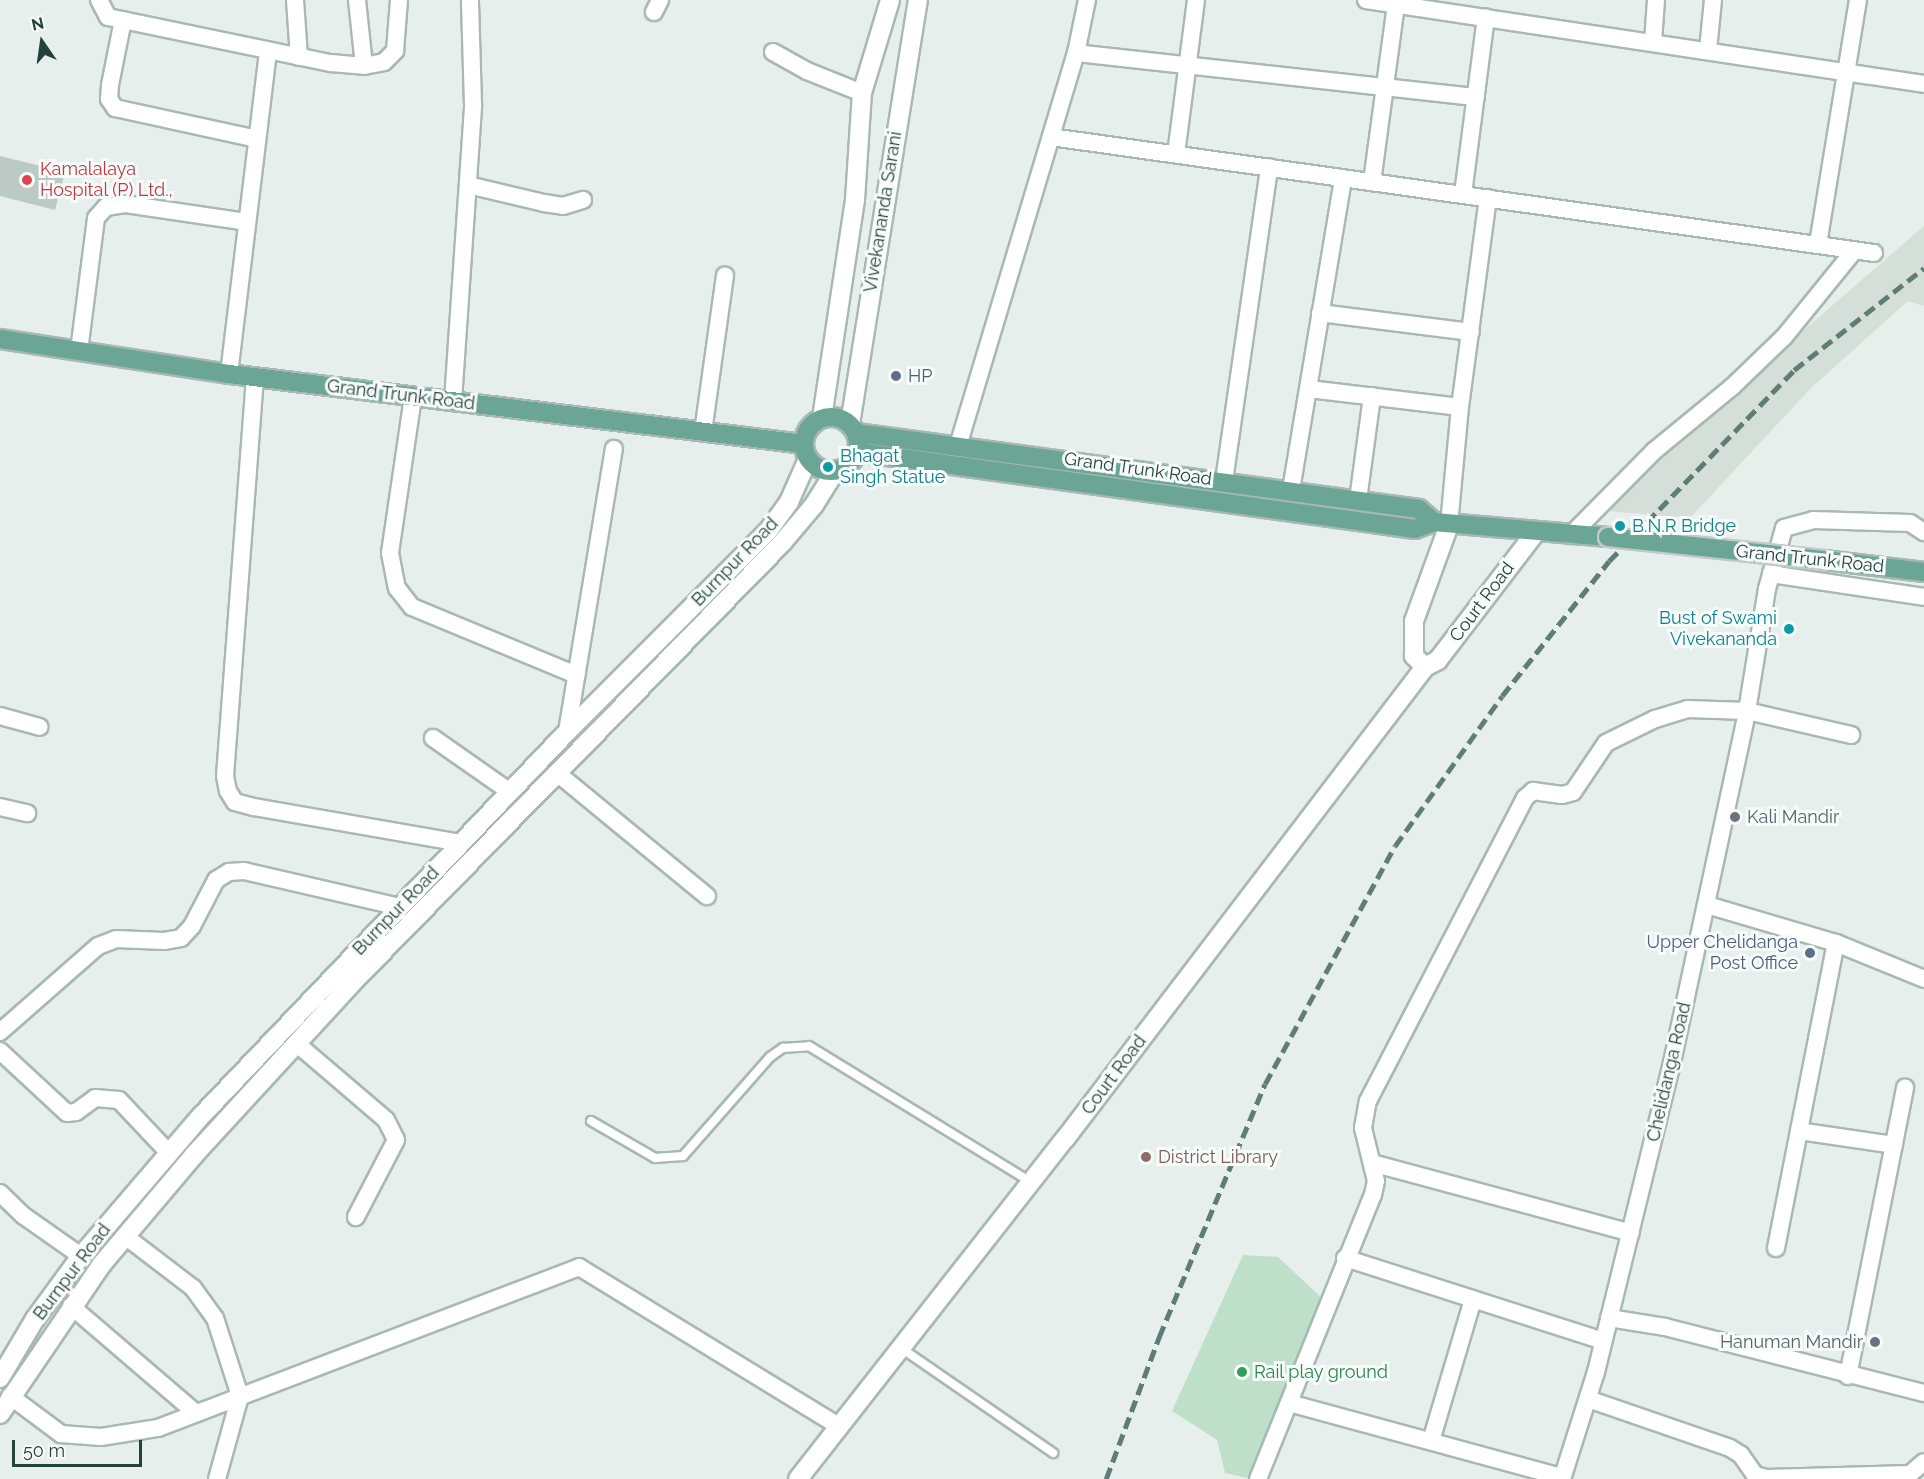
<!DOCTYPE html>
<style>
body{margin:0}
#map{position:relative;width:1924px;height:1479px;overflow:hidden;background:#e6efeb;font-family:Raleway,sans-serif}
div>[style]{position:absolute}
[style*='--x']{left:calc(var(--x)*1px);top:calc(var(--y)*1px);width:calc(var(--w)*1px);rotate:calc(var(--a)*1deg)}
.built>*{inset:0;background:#d4dfda}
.green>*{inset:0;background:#bfe0c8}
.building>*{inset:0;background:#bbcac4}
.roads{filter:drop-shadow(2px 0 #a8b8b2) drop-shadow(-2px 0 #a8b8b2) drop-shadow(0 2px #a8b8b2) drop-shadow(0 -2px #a8b8b2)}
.service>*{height:8px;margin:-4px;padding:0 4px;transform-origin:4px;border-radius:4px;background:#fff}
.minor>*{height:16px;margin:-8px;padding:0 8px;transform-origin:8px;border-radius:8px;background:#fff}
.tertiary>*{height:18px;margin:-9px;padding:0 9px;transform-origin:9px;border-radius:9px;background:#fff}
.primary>*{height:18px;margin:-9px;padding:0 9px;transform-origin:9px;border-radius:9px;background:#6aa596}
.primary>.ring{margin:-9px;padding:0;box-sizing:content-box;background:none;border:18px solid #6aa596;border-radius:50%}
.rail>*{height:4.5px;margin-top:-2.25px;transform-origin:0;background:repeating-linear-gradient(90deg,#5f7d75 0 12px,transparent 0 18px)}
.bridges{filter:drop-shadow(2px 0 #c2cac8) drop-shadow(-2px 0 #c2cac8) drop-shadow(0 2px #c2cac8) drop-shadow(0 -2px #c2cac8)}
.primary-bridge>*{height:18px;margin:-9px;padding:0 9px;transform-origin:9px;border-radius:9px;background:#6aa596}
.dots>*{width:16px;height:16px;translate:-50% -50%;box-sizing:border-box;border:3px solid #f7fbf9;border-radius:50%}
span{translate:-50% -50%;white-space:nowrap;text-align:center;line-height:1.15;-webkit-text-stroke:6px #f7fbf9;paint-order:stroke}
.health-label{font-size:18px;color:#be3a42}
.left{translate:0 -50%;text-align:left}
.street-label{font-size:18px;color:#24423a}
.service-label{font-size:18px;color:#4e5e75}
.right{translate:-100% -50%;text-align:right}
.culture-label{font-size:18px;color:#0d838f}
.worship-label{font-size:18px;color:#5b616d}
.education-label{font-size:18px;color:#785e54}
.leisure-label{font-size:18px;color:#27864d}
.north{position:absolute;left:12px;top:12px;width:60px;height:60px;-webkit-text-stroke:4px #f7fbf9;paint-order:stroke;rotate:347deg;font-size:16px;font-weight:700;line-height:24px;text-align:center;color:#24423a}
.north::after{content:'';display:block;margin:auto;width:21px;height:27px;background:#24423a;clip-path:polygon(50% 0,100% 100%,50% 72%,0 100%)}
.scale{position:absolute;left:12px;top:1440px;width:130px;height:27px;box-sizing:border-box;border:3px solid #24423a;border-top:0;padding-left:8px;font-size:18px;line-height:21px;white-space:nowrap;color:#24423a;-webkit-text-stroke:4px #f7fbf9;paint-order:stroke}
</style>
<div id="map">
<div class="built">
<div style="clip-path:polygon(1924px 226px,1924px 306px,1908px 301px,1812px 387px,1690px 518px,1596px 510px)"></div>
</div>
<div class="green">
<div style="clip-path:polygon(1243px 1255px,1278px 1257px,1324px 1300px,1252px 1479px,1225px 1473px,1217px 1440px,1172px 1411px)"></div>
</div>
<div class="building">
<div style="clip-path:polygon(0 156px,65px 172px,55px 210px,0 196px)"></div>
</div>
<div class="roads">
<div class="service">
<div style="--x:591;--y:1121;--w:74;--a:30"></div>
<div style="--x:655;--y:1158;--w:28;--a:-4"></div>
<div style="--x:683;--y:1156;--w:132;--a:-48.7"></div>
<div style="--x:770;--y:1057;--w:16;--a:-35"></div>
<div style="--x:783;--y:1048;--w:26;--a:-4"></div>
<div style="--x:809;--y:1046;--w:260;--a:31.5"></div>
<div style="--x:901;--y:1348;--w:185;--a:34.6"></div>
</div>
<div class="minor">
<div style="--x:99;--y:0;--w:19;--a:62"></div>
<div style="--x:108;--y:17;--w:228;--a:11.7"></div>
<div style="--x:331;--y:63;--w:33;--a:5"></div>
<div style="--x:364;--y:66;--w:20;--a:-11"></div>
<div style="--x:384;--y:62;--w:16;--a:-45"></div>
<div style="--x:395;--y:51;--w:51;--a:-85.5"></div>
<div style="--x:295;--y:0;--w:57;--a:86"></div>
<div style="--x:357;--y:0;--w:66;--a:83.9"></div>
<div style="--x:1366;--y:0;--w:564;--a:8.56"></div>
<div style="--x:654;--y:12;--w:13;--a:-63"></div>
<div style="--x:123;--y:20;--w:66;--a:101.3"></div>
<div style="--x:110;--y:85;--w:14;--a:94"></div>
<div style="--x:109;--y:99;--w:11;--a:56"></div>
<div style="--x:115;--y:108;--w:145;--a:12.3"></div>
<div style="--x:1653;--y:42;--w:42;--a:-85.9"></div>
<div style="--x:1708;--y:50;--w:50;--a:-84.3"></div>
<div style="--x:773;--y:52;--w:39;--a:29"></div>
<div style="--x:807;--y:71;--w:59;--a:21.8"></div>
<div style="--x:1076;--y:53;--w:402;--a:6.3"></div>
<div style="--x:1051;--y:137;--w:831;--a:8.02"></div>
<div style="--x:1176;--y:154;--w:155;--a:-82.6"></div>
<div style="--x:1372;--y:182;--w:180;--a:-82.3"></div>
<div style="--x:468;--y:185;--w:78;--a:13.3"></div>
<div style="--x:544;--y:203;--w:19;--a:9"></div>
<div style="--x:563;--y:206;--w:21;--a:-17"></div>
<div style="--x:1463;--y:194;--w:178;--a:-82.6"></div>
<div style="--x:1818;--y:244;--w:247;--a:-80.7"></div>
<div style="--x:1320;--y:313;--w:152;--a:7.2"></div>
<div style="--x:79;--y:351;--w:134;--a:-82.7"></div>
<div style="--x:96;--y:218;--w:15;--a:-48"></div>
<div style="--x:106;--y:207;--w:19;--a:-9"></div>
<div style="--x:125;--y:204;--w:123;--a:8.4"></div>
<div style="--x:229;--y:374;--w:326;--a:-83.1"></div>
<div style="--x:255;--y:377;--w:400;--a:94.3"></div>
<div style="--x:225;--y:776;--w:15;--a:79"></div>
<div style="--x:228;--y:791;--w:13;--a:58"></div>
<div style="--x:235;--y:802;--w:20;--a:15"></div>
<div style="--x:254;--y:807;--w:210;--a:9.9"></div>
<div style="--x:1309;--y:389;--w:152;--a:6.8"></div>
<div style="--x:413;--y:397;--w:158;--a:98.4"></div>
<div style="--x:390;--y:553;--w:36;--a:79"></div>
<div style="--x:397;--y:588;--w:24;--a:52"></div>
<div style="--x:412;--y:607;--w:178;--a:22.5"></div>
<div style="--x:453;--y:401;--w:298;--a:-86.1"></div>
<div style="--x:473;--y:104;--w:104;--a:-91.7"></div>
<div style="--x:703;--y:432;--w:158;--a:-82"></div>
<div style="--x:958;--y:446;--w:410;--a:-73.3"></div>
<div style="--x:1076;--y:53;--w:54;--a:-78.3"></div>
<div style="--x:1224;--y:481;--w:317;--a:-81.8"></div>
<div style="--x:1291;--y:490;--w:316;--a:-80.5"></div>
<div style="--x:1358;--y:500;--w:105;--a:-82.3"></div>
<div style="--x:1449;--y:525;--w:119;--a:-84.7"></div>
<div style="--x:1460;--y:407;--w:211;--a:-82.4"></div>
<div style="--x:1571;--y:535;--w:118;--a:-45.3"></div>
<div style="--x:1654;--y:451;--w:101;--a:-39.4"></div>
<div style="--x:1732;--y:387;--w:72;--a:-43.9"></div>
<div style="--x:1784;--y:337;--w:109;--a:-50.9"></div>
<div style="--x:1771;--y:574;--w:155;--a:8.5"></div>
<div style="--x:0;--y:716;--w:41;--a:15.4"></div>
<div style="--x:567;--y:732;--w:287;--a:-80.6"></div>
<div style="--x:433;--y:738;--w:94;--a:35"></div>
<div style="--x:557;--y:773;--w:194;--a:39.4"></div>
<div style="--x:0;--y:807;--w:28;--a:13"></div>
<div style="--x:1707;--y:905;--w:134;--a:16.4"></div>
<div style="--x:1836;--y:943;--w:95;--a:22.2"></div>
<div style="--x:0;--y:1032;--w:130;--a:-41.3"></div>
<div style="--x:98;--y:946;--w:19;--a:-21"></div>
<div style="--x:116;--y:939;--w:48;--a:2.4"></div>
<div style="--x:164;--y:941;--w:17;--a:-10"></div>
<div style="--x:181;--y:938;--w:16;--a:-47"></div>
<div style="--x:192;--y:926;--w:52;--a:-62.4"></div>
<div style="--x:216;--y:880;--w:15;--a:-32"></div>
<div style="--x:229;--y:872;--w:15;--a:-4"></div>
<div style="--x:244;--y:871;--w:160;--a:13"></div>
<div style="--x:296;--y:1043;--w:118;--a:40.5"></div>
<div style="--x:386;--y:1120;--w:22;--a:63"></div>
<div style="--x:396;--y:1140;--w:87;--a:117.5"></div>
<div style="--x:0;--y:1051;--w:91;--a:42.8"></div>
<div style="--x:67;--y:1113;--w:9;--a:-6"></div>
<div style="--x:76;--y:1112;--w:24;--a:-36"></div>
<div style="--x:95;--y:1098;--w:24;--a:5"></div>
<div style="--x:119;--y:1100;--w:73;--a:46.7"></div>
<div style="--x:1799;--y:1131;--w:96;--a:8.4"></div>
<div style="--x:1372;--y:1163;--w:268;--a:15.1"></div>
<div style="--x:0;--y:1193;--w:33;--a:44"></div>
<div style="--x:24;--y:1216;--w:70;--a:35.1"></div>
<div style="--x:125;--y:1236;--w:86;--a:37.4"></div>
<div style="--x:193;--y:1288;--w:37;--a:54"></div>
<div style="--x:215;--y:1318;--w:82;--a:72.2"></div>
<div style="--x:240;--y:1396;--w:86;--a:105.5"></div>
<div style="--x:1776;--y:1248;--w:311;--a:-78.9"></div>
<div style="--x:1345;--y:1258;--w:271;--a:17.8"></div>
<div style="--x:71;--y:1306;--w:165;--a:40.6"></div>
<div style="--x:1609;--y:1318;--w:57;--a:9.1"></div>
<div style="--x:1665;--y:1327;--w:267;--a:14.3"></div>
<div style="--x:1848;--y:1376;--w:294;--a:-78.8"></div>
<div style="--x:10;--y:1396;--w:64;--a:36.7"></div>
<div style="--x:61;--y:1434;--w:40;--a:4.3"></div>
<div style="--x:101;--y:1437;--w:58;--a:-9"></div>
<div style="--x:158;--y:1428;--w:451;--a:-20.9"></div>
<div style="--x:579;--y:1267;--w:306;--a:31.5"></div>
<div style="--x:1588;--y:1399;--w:150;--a:19"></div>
<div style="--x:1730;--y:1448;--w:13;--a:32"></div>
<div style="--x:1741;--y:1455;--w:24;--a:55"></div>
<div style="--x:1755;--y:1475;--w:12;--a:14"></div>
<div style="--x:1767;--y:1478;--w:143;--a:-1.6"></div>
<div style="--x:1910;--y:1474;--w:18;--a:-41"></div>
<div style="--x:1289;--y:1403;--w:283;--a:15.2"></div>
<div style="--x:1431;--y:1441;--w:148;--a:-73.5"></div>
<div style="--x:1258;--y:1479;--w:306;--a:-68"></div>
<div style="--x:1373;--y:1195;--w:14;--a:-78"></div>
<div style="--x:1376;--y:1181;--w:55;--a:-103.8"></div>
<div style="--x:1363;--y:1128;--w:27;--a:-80"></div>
<div style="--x:1368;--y:1101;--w:341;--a:-62.6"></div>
<div style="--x:1525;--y:798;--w:11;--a:-41"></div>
<div style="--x:1533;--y:791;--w:29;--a:8"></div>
<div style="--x:1562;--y:795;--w:11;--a:-15"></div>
<div style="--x:1573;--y:792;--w:59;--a:-56"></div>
<div style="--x:1606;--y:743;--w:55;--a:-26.1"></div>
<div style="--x:1655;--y:719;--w:34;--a:-17"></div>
<div style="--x:1687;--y:709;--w:60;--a:1.9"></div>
<div style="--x:1747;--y:711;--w:107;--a:13"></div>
<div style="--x:1562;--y:1479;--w:112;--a:-72.4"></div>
<div style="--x:1596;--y:1372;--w:314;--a:-76.2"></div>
<div style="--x:1671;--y:1067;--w:364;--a:-77.9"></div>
<div style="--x:1747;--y:711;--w:124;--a:-80.7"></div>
<div style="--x:1767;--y:589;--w:63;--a:-74.4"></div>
<div style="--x:1784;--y:528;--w:30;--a:-15"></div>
<div style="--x:1813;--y:520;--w:97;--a:1.8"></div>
<div style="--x:1910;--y:523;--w:17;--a:33"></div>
</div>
<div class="tertiary">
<div style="--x:822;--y:418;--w:220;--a:-81.4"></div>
<div style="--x:855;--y:200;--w:107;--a:-86.3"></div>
<div style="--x:862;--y:93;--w:97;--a:-73.2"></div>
<div style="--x:850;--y:424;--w:429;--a:-80.9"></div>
<div style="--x:1425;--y:667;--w:16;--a:-135"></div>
<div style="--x:1414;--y:656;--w:35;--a:-90"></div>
<div style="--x:1414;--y:621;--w:102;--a:-70"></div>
<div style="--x:0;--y:1378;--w:69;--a:-59.3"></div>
<div style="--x:35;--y:1319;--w:78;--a:-53.9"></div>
<div style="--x:81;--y:1256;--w:186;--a:-49.4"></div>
<div style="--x:202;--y:1115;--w:529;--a:-46.38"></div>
<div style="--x:567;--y:732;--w:284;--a:-45"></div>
<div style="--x:768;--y:531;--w:36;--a:-54"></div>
<div style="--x:789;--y:502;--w:47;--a:-66.2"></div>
<div style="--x:0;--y:1414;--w:181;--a:-55.8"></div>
<div style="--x:102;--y:1264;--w:143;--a:-49.8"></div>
<div style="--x:194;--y:1155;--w:236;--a:-47.4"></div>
<div style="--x:354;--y:981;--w:612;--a:-45.66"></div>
<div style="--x:782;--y:543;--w:50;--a:-49.9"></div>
<div style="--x:814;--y:505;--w:40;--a:-58"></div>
<div style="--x:798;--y:1479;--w:432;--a:-51.9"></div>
<div style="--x:1065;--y:1139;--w:594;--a:-52.67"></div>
<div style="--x:1425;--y:667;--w:15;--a:-28"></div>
<div style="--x:1438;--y:660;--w:160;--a:-52.6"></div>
</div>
<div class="primary">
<div style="--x:0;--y:339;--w:232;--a:8.7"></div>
<div style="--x:229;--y:374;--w:579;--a:6.94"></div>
<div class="ring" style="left:804px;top:417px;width:36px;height:36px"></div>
<div style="--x:856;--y:433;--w:568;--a:7.69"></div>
<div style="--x:1419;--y:509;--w:20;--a:41"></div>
<div style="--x:1434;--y:522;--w:20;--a:160"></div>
<div style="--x:1415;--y:529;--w:563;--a:-172.14"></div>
<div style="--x:1434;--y:522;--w:175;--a:4.9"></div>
<div style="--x:1824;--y:560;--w:101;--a:6.8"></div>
</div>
</div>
<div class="rail">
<div style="--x:1106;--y:1479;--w:152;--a:-69.5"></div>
<div style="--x:1159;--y:1337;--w:274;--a:-67.3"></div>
<div style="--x:1265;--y:1084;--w:271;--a:-61.4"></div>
<div style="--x:1395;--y:846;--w:184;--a:-54.5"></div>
<div style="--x:1502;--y:696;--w:172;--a:-51.6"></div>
<div style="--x:1609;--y:561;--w:266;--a:-45.9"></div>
<div style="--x:1794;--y:370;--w:165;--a:-38.1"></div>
</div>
<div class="bridges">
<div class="primary-bridge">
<div style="--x:1608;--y:537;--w:217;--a:6.1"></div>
</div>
</div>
<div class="dots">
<div style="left:27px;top:180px;background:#e0444e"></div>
<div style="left:896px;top:376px;background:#5c6f8a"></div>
<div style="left:828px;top:467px;background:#0f9aa8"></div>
<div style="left:1620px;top:526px;background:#0f9aa8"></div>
<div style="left:1789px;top:629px;background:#0f9aa8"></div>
<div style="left:1735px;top:817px;background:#6b7280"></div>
<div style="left:1810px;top:953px;background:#5c6f8a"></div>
<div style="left:1146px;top:1157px;background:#8d6e63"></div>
<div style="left:1875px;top:1342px;background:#6b7280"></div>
<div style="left:1242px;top:1372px;background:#2e9e5b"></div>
</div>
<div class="health-label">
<span class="left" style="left:40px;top:180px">Kamalalaya<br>Hospital (P) Ltd.,</span>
</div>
<div class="street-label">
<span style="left:883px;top:212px;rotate:-81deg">Vivekananda Sarani</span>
<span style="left:401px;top:395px;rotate:7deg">Grand Trunk Road</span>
<span style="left:1138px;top:469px;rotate:8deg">Grand Trunk Road</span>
<span style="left:1810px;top:559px;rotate:6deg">Grand Trunk Road</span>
<span style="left:735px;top:562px;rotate:-46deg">Burnpur Road</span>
<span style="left:1482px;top:602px;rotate:-53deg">Court Road</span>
<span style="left:396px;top:911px;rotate:-46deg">Burnpur Road</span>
<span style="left:1669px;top:1072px;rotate:-77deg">Chelidanga Road</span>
<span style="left:1114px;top:1075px;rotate:-53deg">Court Road</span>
<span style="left:72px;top:1272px;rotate:-53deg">Burnpur Road</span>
</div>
<div class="service-label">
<span class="left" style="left:908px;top:376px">HP</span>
<span class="right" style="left:1798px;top:953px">Upper Chelidanga<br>Post Office</span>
</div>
<div class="culture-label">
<span class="left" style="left:840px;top:467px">Bhagat<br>Singh Statue</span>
<span class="left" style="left:1632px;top:526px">B.N.R Bridge</span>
<span class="right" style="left:1777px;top:629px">Bust of Swami<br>Vivekananda</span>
</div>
<div class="worship-label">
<span class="left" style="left:1747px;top:817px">Kali Mandir</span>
<span class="right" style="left:1863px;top:1342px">Hanuman Mandir</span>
</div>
<div class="education-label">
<span class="left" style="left:1158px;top:1157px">District Library</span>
</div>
<div class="leisure-label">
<span class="left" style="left:1254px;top:1372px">Rail play ground</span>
</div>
<div class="north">N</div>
<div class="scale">50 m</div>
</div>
